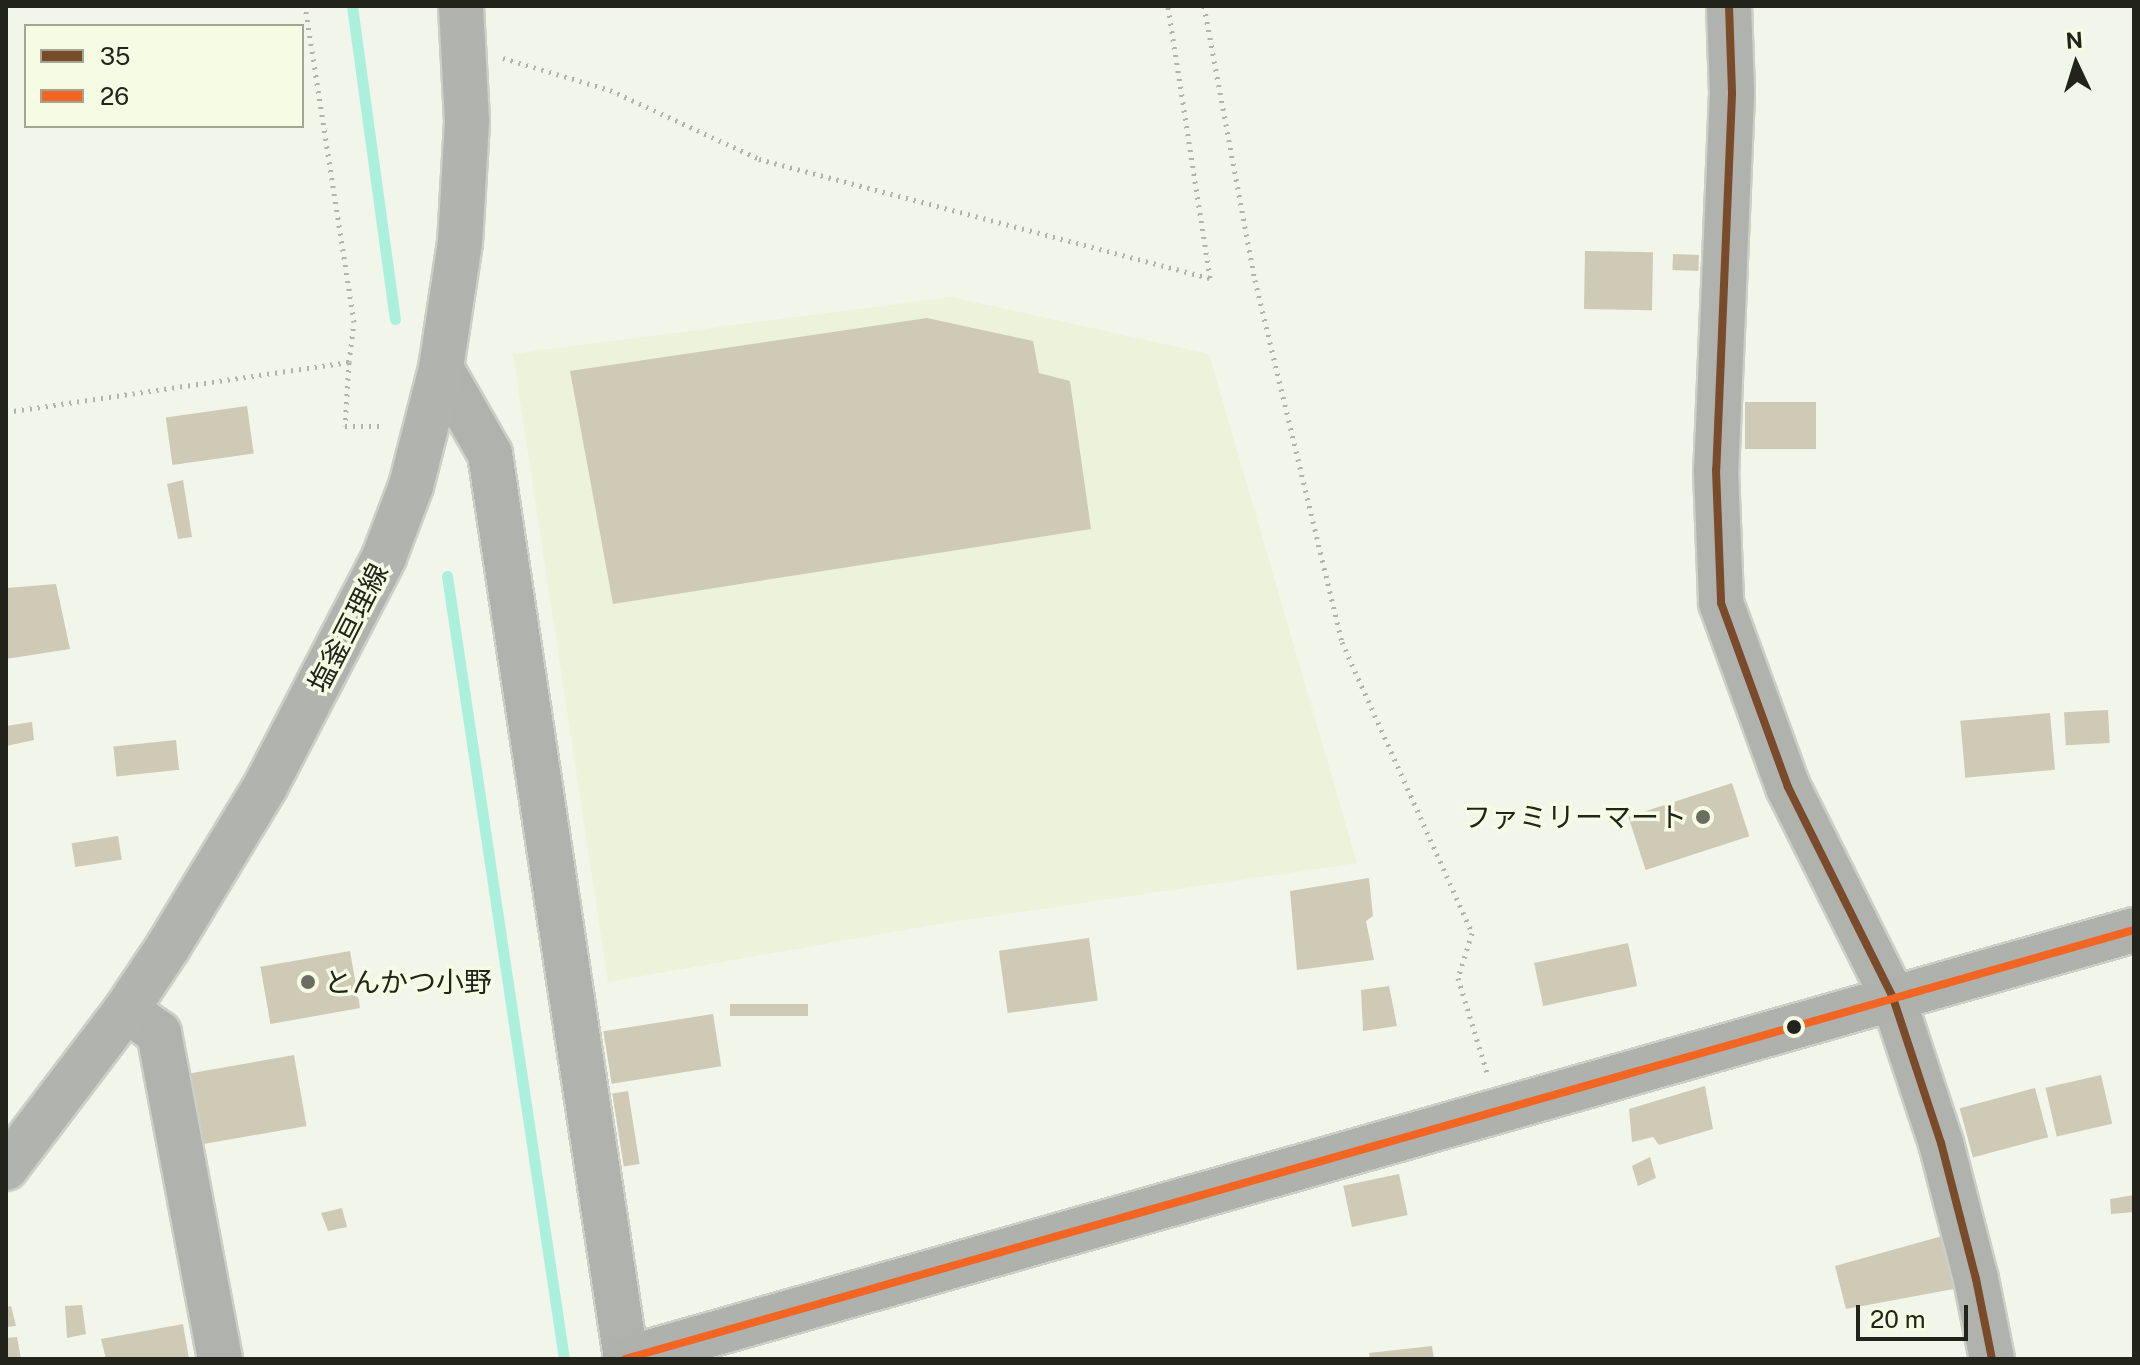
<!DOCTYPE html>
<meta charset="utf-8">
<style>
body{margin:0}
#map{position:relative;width:2140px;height:1365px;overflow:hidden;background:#f2f5e9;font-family:"Public Sans","Noto Sans JP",sans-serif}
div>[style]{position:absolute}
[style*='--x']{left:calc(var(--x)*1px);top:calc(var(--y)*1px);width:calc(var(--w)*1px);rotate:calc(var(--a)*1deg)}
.built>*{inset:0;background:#edf2db}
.stream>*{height:11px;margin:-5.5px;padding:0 5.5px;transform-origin:5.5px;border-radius:5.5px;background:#aaf0dc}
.building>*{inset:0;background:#cfcab6;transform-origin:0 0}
.path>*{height:5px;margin-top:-2.5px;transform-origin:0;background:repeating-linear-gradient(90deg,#b1b3ad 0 2px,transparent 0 8px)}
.roads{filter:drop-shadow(2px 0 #cccfc5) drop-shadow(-2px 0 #cccfc5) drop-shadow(0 2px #cccfc5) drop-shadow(0 -2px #cccfc5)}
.street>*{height:44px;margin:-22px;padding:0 22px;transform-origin:22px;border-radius:22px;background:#b0b2ae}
.secondary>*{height:44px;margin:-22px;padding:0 22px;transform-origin:22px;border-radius:22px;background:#aeb1ac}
.primary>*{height:44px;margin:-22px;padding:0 22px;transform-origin:22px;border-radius:22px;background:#b1b4ae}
.bus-1>*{height:8px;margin:-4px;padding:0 4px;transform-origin:4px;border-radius:4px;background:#7a4b2a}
.bus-2>*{height:8px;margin:-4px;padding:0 4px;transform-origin:4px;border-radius:4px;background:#f26522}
.dots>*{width:22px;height:22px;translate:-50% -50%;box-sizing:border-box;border:4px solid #f6fbe3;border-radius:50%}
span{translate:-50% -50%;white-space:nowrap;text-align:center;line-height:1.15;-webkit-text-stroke:7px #f6fbe3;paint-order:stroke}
.street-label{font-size:28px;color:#22241b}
.poi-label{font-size:28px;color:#22241b}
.right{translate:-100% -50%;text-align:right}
.left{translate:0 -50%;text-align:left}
.frame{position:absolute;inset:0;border:8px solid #22241b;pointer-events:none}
.legend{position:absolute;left:24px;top:24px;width:280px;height:104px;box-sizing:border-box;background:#f6fbe3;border:2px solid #a1a593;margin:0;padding:10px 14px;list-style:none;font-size:24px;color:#22241b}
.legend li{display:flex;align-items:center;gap:16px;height:40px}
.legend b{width:40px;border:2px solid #a1a593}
.north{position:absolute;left:2036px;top:24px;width:80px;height:80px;-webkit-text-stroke:6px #f6fbe3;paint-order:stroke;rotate:356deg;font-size:22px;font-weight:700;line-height:32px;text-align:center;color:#22241b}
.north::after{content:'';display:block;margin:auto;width:28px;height:36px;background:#22241b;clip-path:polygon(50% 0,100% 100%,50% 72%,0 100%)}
.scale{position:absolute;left:1856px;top:1305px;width:112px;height:36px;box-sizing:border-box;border:4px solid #22241b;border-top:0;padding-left:10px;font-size:24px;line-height:28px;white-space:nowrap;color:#22241b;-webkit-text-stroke:6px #f6fbe3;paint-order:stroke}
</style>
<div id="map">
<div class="built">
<div style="clip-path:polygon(951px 297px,1209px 354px,1357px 863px,938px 924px,608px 982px,513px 354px)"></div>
</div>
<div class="stream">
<div style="--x:352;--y:6;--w:316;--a:82.2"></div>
<div style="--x:447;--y:576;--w:792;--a:81.5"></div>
</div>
<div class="building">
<div style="left:1585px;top:251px;width:68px;height:58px;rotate:1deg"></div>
<div style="left:1673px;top:254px;width:26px;height:16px;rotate:2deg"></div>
<div style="clip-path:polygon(927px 318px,1033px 341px,1039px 373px,1070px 381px,1091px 529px,613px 604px,570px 371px)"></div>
<div style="left:1745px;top:402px;width:71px;height:47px"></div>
<div style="left:247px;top:406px;width:48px;height:82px;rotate:82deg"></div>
<div style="clip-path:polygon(183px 480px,192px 537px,178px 539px,167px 484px)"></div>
<div style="clip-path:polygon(56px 584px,70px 649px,6px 659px,7px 588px)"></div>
<div style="left:2108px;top:710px;width:33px;height:44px;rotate:87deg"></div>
<div style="left:2050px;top:713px;width:57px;height:90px;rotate:85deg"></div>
<div style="clip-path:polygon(32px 722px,34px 740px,6px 746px,6px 726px)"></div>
<div style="left:176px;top:740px;width:30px;height:63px;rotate:84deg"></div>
<div style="left:1732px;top:783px;width:56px;height:109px;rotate:72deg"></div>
<div style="left:118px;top:836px;width:24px;height:47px;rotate:81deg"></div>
<div style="clip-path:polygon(1369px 878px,1373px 916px,1366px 921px,1374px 960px,1297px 970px,1290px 891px)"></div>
<div style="left:1089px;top:938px;width:63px;height:91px;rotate:82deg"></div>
<div style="left:1628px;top:943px;width:44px;height:96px;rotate:78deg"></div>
<div style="left:350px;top:951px;width:58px;height:91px;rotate:80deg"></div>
<div style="clip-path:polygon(1389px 986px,1397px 1026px,1363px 1031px,1361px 990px)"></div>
<div style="left:808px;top:1004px;width:12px;height:78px;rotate:90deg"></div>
<div style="left:713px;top:1014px;width:53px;height:111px;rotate:81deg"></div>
<div style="left:294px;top:1055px;width:72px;height:116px;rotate:80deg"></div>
<div style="left:2101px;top:1075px;width:50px;height:57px;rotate:77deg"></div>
<div style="clip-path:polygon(1705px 1086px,1713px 1129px,1659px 1145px,1653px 1137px,1632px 1142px,1629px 1109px)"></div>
<div style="left:2035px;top:1088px;width:51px;height:78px;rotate:75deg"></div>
<div style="left:628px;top:1091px;width:74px;height:16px;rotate:81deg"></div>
<div style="clip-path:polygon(1650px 1157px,1656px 1178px,1638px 1186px,1632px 1166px)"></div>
<div style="left:1399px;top:1174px;width:42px;height:57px;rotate:78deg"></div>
<div style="clip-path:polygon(2134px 1195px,2134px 1212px,2111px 1214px,2110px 1199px)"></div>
<div style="clip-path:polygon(342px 1208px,347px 1227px,328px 1231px,321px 1213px)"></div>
<div style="clip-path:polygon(1946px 1235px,1959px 1288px,1846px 1309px,1835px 1266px)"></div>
<div style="clip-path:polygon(82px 1305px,86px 1334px,67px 1338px,65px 1306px)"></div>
<div style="clip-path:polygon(11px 1306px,16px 1326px,6px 1327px,6px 1307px)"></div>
<div style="clip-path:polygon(183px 1324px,189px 1359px,106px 1359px,101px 1339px)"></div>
<div style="clip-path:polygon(17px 1337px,21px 1359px,6px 1359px,6px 1338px)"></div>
<div style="clip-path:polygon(1432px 1346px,1434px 1359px,1370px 1359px,1369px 1353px)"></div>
</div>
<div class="path">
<div style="--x:1204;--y:6;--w:279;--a:79.5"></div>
<div style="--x:1255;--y:280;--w:372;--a:76.5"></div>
<div style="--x:1342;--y:642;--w:319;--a:65.9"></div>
<div style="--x:1472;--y:933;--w:47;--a:107.3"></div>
<div style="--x:1458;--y:978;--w:98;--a:72.9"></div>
<div style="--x:503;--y:58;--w:112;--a:16.7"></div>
<div style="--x:610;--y:90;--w:164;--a:24.8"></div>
<div style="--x:759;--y:159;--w:466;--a:14.8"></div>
<div style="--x:1210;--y:278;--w:275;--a:-98.8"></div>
<div style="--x:349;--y:362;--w:64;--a:93.6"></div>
<div style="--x:345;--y:426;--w:39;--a:0"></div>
<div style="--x:6;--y:412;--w:347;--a:-8.3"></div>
<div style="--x:349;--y:362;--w:40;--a:-82.9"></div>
<div style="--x:354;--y:322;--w:320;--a:-98.8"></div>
</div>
<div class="roads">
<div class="street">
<div style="--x:1729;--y:6;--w:88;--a:88"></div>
<div style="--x:1732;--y:94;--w:376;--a:92.4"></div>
<div style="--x:1716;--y:470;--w:133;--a:87.8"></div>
<div style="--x:1721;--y:603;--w:196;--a:70"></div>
<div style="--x:1788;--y:787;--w:236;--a:63.5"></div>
<div style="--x:1893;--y:998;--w:153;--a:71.7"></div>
<div style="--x:1941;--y:1143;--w:140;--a:75.6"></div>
<div style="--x:1976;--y:1279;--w:82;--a:78.7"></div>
<div style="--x:441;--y:368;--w:99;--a:60.3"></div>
<div style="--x:490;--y:454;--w:915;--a:81.45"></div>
<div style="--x:126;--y:1010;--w:40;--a:34.9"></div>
<div style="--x:159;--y:1033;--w:332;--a:79.4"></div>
</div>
<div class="secondary">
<div style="--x:625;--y:1359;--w:1569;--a:-15.87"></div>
</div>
<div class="primary">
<div style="--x:6;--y:1168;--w:198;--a:-52.8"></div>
<div style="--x:126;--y:1010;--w:76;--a:-56.3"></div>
<div style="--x:168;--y:947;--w:189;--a:-58.8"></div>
<div style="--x:266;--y:785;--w:257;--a:-62.6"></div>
<div style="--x:384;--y:557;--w:76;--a:-69.2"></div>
<div style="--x:411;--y:486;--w:122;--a:-75.7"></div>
<div style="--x:441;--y:368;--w:126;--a:-81.4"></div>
<div style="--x:460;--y:243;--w:122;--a:-86.7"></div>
<div style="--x:467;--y:121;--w:115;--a:-93"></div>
</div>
</div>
<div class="bus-1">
<div style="--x:1729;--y:6;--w:88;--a:88"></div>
<div style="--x:1732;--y:94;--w:376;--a:92.4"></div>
<div style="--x:1716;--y:470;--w:133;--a:87.8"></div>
<div style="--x:1721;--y:603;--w:196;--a:70"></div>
<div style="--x:1788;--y:787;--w:236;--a:63.5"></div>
<div style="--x:1893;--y:998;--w:153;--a:71.7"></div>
<div style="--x:1941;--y:1143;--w:140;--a:75.6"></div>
<div style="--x:1976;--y:1279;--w:82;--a:78.7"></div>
</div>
<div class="bus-2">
<div style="--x:625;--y:1359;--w:1569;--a:-15.87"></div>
</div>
<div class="dots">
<div style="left:1703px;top:817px;background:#6b6d63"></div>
<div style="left:308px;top:982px;background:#6b6d63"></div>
<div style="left:1794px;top:1027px;background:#22241b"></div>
</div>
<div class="street-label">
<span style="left:348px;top:628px;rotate:-63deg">塩釜亘理線</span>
</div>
<div class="poi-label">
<span class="right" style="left:1687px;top:817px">ファミリーマート</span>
<span class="left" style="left:324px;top:982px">とんかつ小野</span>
</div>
<div class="frame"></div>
<ul class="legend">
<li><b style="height:10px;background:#7a4b2a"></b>35</li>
<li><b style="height:10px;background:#f26522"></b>26</li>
</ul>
<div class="north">N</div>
<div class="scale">20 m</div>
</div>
